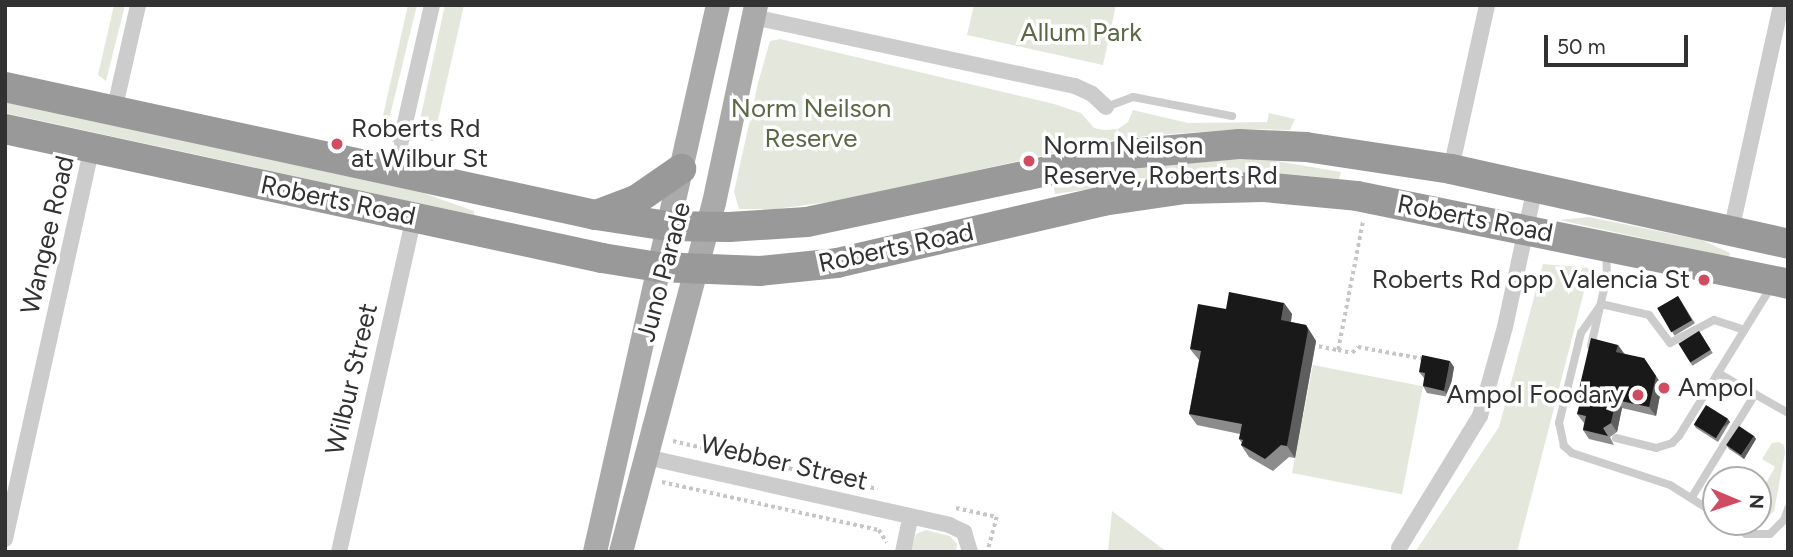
<!DOCTYPE html>
<style>
body{margin:0}
#map{position:relative;width:1793px;height:557px;overflow:hidden;background:#fff;font-family:Figtree,sans-serif}
div>[style]{position:absolute}
[style*='--x']{left:calc(var(--x)*1px);top:calc(var(--y)*1px);width:calc(var(--w)*1px);rotate:calc(var(--a)*1deg)}
.green>*{inset:0;background:#e3e7dc;transform-origin:0 0}
.path>*{height:3.5px;margin-top:-1.75px;transform-origin:0;background:repeating-linear-gradient(90deg,#c6c6c6 0 3.5px,transparent 0 7px)}
.lane>*{height:8px;margin:-4px;padding:0 4px;transform-origin:4px;border-radius:4px;background:#ccc}
.street>*{height:16px;margin:-8px;padding:0 8px;transform-origin:8px;border-radius:8px;background:#ccc}
.primary>*{height:24px;margin:-12px;padding:0 12px;transform-origin:12px;border-radius:12px;background:#aaa}
.highway>*{height:30px;margin:-15px;padding:0 15px;transform-origin:15px;border-radius:15px;background:#999}
.wall>*{inset:0;background:#8c8c8c;transform-origin:0 0}
.shaded-wall>*{inset:0;background:#5e5e5e;transform-origin:0 0}
.building>*{inset:0;background:#191919;transform-origin:0 0}
.dots>*{width:19px;height:19px;translate:-50% -50%;box-sizing:border-box;border:4px solid #fff;border-radius:50%}
span{translate:-50% -50%;white-space:nowrap;text-align:center;line-height:1.15;-webkit-text-stroke:7px #fff;paint-order:stroke}
.park-label{font-size:26px;color:#586944}
.poi-label{font-size:26px;color:#323232}
.left{translate:0 -50%;text-align:left}
.right{translate:-100% -50%;text-align:right}
.street-label{font-size:26px;color:#323232}
.frame{position:absolute;inset:0;border:7px solid #323232;pointer-events:none}
.north{position:absolute;left:1702px;top:466px;width:70px;height:70px;box-sizing:border-box;background:#fff;border:2px solid #adadad;border-radius:50%;rotate:92deg;font-size:19px;font-weight:700;line-height:28px;text-align:center;color:#323232}
.north::after{content:'';display:block;margin:auto;width:24px;height:32px;background:#d04c62;clip-path:polygon(50% 0,100% 100%,50% 72%,0 100%)}
.scale{position:absolute;left:1544px;top:35px;width:144px;height:32px;box-sizing:border-box;border:4px solid #323232;border-top:0;padding-left:9px;font-size:21px;line-height:24px;white-space:nowrap;color:#323232;-webkit-text-stroke:5px #fff;paint-order:stroke}
</style>
<div id="map">
<div class="green">
<div style="clip-path:polygon(114px 5px,125px 5px,106px 81px,98px 75px)"></div>
<div style="clip-path:polygon(408px 5px,417px 5px,384px 140px,378px 138px)"></div>
<div style="clip-path:polygon(445px 5px,464px 5px,433px 142px,418px 135px,418px 129px)"></div>
<div style="clip-path:polygon(974px 5px,1116px 5px,1103px 65px,967px 35px)"></div>
<div style="clip-path:polygon(780px 39px,1054px 104px,1081px 113px,1094px 128px,1104px 130px,1118px 129px,1128px 122px,1133px 110px,1188px 123px,1267px 122px,1269px 113px,1295px 119px,1290px 130px,1247px 129px,1154px 135px,1108px 141px,844px 200px,776px 209px,739px 209px,734px 192px,758px 83px,770px 41px)"></div>
<div style="clip-path:polygon(5px 101px,423px 193px,474px 211px,474px 215px,5px 113px)"></div>
<div style="clip-path:polygon(1259px 158px,1341px 172px,1339px 179px,1278px 173px,1173px 177px,1055px 194px,1053px 184px,1140px 166px)"></div>
<div style="clip-path:polygon(1589px 217px,1702px 240px,1730px 253px,1729px 257px,1559px 220px)"></div>
<div style="clip-path:polygon(1543px 264px,1590px 268px,1517px 552px,1415px 552px,1499px 427px)"></div>
<div style="left:1313px;top:365px;width:112px;height:110px;rotate:11deg"></div>
<div style="clip-path:polygon(1779px 442px,1784px 445px,1785px 453px,1774px 511px,1767px 519px,1758px 522px,1758px 498px,1775px 467px,1762px 459px,1772px 443px)"></div>
<div style="clip-path:polygon(1112px 511px,1167px 552px,1108px 552px)"></div>
<div style="clip-path:polygon(926px 530px,950px 536px,957px 544px,956px 552px,910px 552px,916px 534px)"></div>
</div>
<div class="path">
<div style="--x:1312;--y:345;--w:26;--a:11"></div>
<div style="--x:1338;--y:350;--w:132;--a:-79.1"></div>
<div style="--x:1338;--y:350;--w:14;--a:12"></div>
<div style="--x:1352;--y:353;--w:8;--a:-45"></div>
<div style="--x:1358;--y:347;--w:67;--a:10.3"></div>
<div style="--x:673;--y:441;--w:210;--a:13.2"></div>
<div style="--x:662;--y:482;--w:222;--a:12.5"></div>
<div style="--x:879;--y:530;--w:15;--a:58"></div>
<div style="--x:956;--y:508;--w:42;--a:12.4"></div>
<div style="--x:997;--y:517;--w:34;--a:105"></div>
</div>
<div class="lane">
<div style="--x:1106;--y:107;--w:29;--a:-20"></div>
<div style="--x:1133;--y:97;--w:101;--a:10.9"></div>
<div style="--x:1591;--y:346;--w:72;--a:-77.1"></div>
<div style="--x:1607;--y:276;--w:23;--a:-92"></div>
<div style="--x:1718;--y:373;--w:81;--a:29.7"></div>
<div style="--x:1616;--y:438;--w:41;--a:14"></div>
<div style="--x:1656;--y:448;--w:17;--a:-17"></div>
<div style="--x:1672;--y:443;--w:10;--a:-45"></div>
<div style="--x:1679;--y:436;--w:175;--a:-58.3"></div>
<div style="--x:1692;--y:497;--w:121;--a:-58.5"></div>
<div style="--x:1716;--y:514;--w:54;--a:-147.8"></div>
<div style="--x:1670;--y:485;--w:103;--a:-161.9"></div>
<div style="--x:1572;--y:453;--w:11;--a:-139"></div>
<div style="--x:1564;--y:446;--w:24;--a:-102"></div>
<div style="--x:1559;--y:423;--w:93;--a:-76.3"></div>
<div style="--x:1581;--y:333;--w:35;--a:-55"></div>
<div style="--x:1601;--y:304;--w:49;--a:12.9"></div>
<div style="--x:1649;--y:315;--w:35;--a:53"></div>
<div style="--x:1670;--y:343;--w:50;--a:-27.6"></div>
<div style="--x:1714;--y:320;--w:32;--a:18"></div>
<div style="--x:1727;--y:522;--w:22;--a:32"></div>
<div style="--x:1746;--y:534;--w:24;--a:0"></div>
<div style="--x:1770;--y:534;--w:20;--a:-45"></div>
<div style="--x:1784;--y:520;--w:12;--a:-70"></div>
</div>
<div class="street">
<div style="--x:753;--y:17;--w:329;--a:12.1"></div>
<div style="--x:1075;--y:86;--w:19;--a:25"></div>
<div style="--x:1092;--y:94;--w:19;--a:43"></div>
<div style="--x:114;--y:111;--w:109;--a:-77.2"></div>
<div style="--x:1451;--y:169;--w:168;--a:-77.6"></div>
<div style="--x:394;--y:171;--w:170;--a:-77.1"></div>
<div style="--x:1731;--y:231;--w:231;--a:-77.5"></div>
<div style="--x:646;--y:457;--w:311;--a:12.6"></div>
<div style="--x:949;--y:525;--w:17;--a:25"></div>
<div style="--x:964;--y:532;--w:21;--a:73"></div>
<div style="--x:5;--y:539;--w:401;--a:-77.5"></div>
<div style="--x:1399;--y:548;--w:155;--a:-58.5"></div>
<div style="--x:1480;--y:416;--w:92;--a:-74.3"></div>
<div style="--x:1505;--y:327;--w:143;--a:-77.9"></div>
<div style="--x:339;--y:552;--w:343;--a:-77.4"></div>
<div style="--x:903;--y:552;--w:35;--a:-78"></div>
</div>
<div class="primary">
<div style="--x:595;--y:552;--w:561;--a:-77.33"></div>
<div style="--x:621;--y:552;--w:361;--a:-75.1"></div>
<div style="--x:714;--y:203;--w:202;--a:-78"></div>
</div>
<div class="highway">
<div style="--x:5;--y:87;--w:605;--a:12.22"></div>
<div style="--x:596;--y:215;--w:73;--a:8.7"></div>
<div style="--x:668;--y:226;--w:61;--a:0.9"></div>
<div style="--x:729;--y:227;--w:78;--a:-3.7"></div>
<div style="--x:807;--y:222;--w:327;--a:-12"></div>
<div style="--x:1127;--y:154;--w:113;--a:-5.1"></div>
<div style="--x:1240;--y:144;--w:66;--a:2.6"></div>
<div style="--x:1306;--y:147;--w:147;--a:8.6"></div>
<div style="--x:1451;--y:169;--w:345;--a:12.5"></div>
<div style="--x:5;--y:129;--w:611;--a:12.19"></div>
<div style="--x:602;--y:258;--w:57;--a:9.1"></div>
<div style="--x:658;--y:267;--w:102;--a:2.2"></div>
<div style="--x:760;--y:271;--w:77;--a:-5.9"></div>
<div style="--x:837;--y:263;--w:273;--a:-13.1"></div>
<div style="--x:1103;--y:201;--w:83;--a:-8.3"></div>
<div style="--x:1185;--y:189;--w:79;--a:-1.5"></div>
<div style="--x:1264;--y:187;--w:93;--a:5.5"></div>
<div style="--x:1357;--y:196;--w:440;--a:11.5"></div>
<div style="--x:596;--y:215;--w:43;--a:-20.6"></div>
<div style="--x:636;--y:200;--w:55;--a:-34.6"></div>
</div>
<div class="wall">
<div style="left:1678px;top:296px;width:32px;height:24px;rotate:58deg"></div>
<div style="clip-path:polygon(1284px 303px,1292px 314px,1291px 322px,1306px 325px,1316px 341px,1295px 458px,1289px 457px,1273px 471px,1249px 457px,1241px 445px,1242px 443px,1239px 439px,1240px 434px,1197px 425px,1189px 414px,1199px 360px,1190px 349px)"></div>
<div style="left:1699px;top:331px;width:26px;height:24px;rotate:58deg"></div>
<div style="clip-path:polygon(1618px 345px,1624px 353px,1662px 385px,1656px 416px,1622px 408px,1617px 432px,1610px 437px,1614px 445px,1589px 439px,1583px 430px,1584px 423px,1577px 414px,1579px 406px,1576px 402px)"></div>
<div style="clip-path:polygon(1454px 367px,1449px 397px,1427px 393px,1423px 386px,1424px 378px,1419px 372px)"></div>
<div style="clip-path:polygon(1730px 422px,1718px 442px,1696px 428px,1694px 425px)"></div>
<div style="clip-path:polygon(1754px 436px,1756px 439px,1744px 459px,1729px 449px,1727px 446px)"></div>
</div>
<div class="shaded-wall">
<div style="clip-path:polygon(1284px 303px,1292px 314px,1289px 331px,1281px 320px)"></div>
<div style="clip-path:polygon(1306px 325px,1316px 341px,1295px 458px,1287px 446px)"></div>
<div style="clip-path:polygon(1618px 345px,1624px 354px,1616px 352px)"></div>
<div style="clip-path:polygon(1644px 358px,1662px 385px,1656px 416px,1649px 407px)"></div>
<div style="clip-path:polygon(1450px 361px,1454px 367px,1449px 397px,1444px 391px)"></div>
<div style="clip-path:polygon(1616px 400px,1622px 408px,1617px 432px,1611px 423px)"></div>
<div style="left:1728px;top:419px;width:4px;height:23px;rotate:56deg"></div>
<div style="clip-path:polygon(1754px 436px,1756px 439px,1744px 459px,1741px 456px)"></div>
</div>
<div class="building">
<div style="clip-path:polygon(1229px 292px,1284px 303px,1281px 320px,1306px 325px,1308px 330px,1287px 446px,1281px 445px,1265px 459px,1241px 445px,1243px 440px,1239px 439px,1242px 424px,1189px 414px,1201px 351px,1190px 349px,1198px 304px,1226px 309px)"></div>
<div style="left:1678px;top:296px;width:28px;height:24px;rotate:60deg"></div>
<div style="left:1699px;top:331px;width:22px;height:24px;rotate:58deg"></div>
<div style="clip-path:polygon(1591px 338px,1618px 345px,1616px 352px,1644px 358px,1656px 376px,1649px 407px,1616px 400px,1611px 423px,1603px 428px,1608px 436px,1583px 430px,1586px 416px,1577px 414px,1580px 403px,1576px 402px)"></div>
<div style="clip-path:polygon(1422px 355px,1450px 361px,1444px 391px,1423px 386px,1425px 373px,1419px 372px)"></div>
<div style="left:1706px;top:405px;width:26px;height:23px;rotate:32deg"></div>
<div style="left:1739px;top:426px;width:18px;height:23px;rotate:34deg"></div>
</div>
<div class="dots">
<div style="left:337px;top:144px;background:#d04c62"></div>
<div style="left:1029px;top:161px;background:#d04c62"></div>
<div style="left:1704px;top:280px;background:#d04c62"></div>
<div style="left:1664px;top:388px;background:#d04c62"></div>
<div style="left:1638px;top:395px;background:#d04c62"></div>
</div>
<div class="park-label">
<span style="left:1081px;top:33px">Allum Park</span>
<span style="left:811px;top:124px">Norm Neilson<br>Reserve</span>
</div>
<div class="poi-label">
<span class="left" style="left:351px;top:144px">Roberts Rd<br>at Wilbur St</span>
<span class="left" style="left:1043px;top:161px">Norm Neilson<br>Reserve, Roberts Rd</span>
<span class="right" style="left:1690px;top:280px">Roberts Rd opp Valencia St</span>
<span class="left" style="left:1678px;top:388px">Ampol</span>
<span class="right" style="left:1624px;top:395px">Ampol Foodary</span>
</div>
<div class="street-label">
<span style="left:338px;top:201px;rotate:12deg">Roberts Road</span>
<span style="left:1475px;top:219px;rotate:11deg">Roberts Road</span>
<span style="left:48px;top:235px;rotate:-77deg">Wangee Road</span>
<span style="left:896px;top:248px;rotate:-12deg">Roberts Road</span>
<span style="left:664px;top:272px;rotate:-75deg">Juno Parade</span>
<span style="left:352px;top:379px;rotate:-77deg">Wilbur Street</span>
<span style="left:784px;top:463px;rotate:13deg">Webber Street</span>
</div>
<div class="frame"></div>
<div class="north">N</div>
<div class="scale">50 m</div>
</div>
